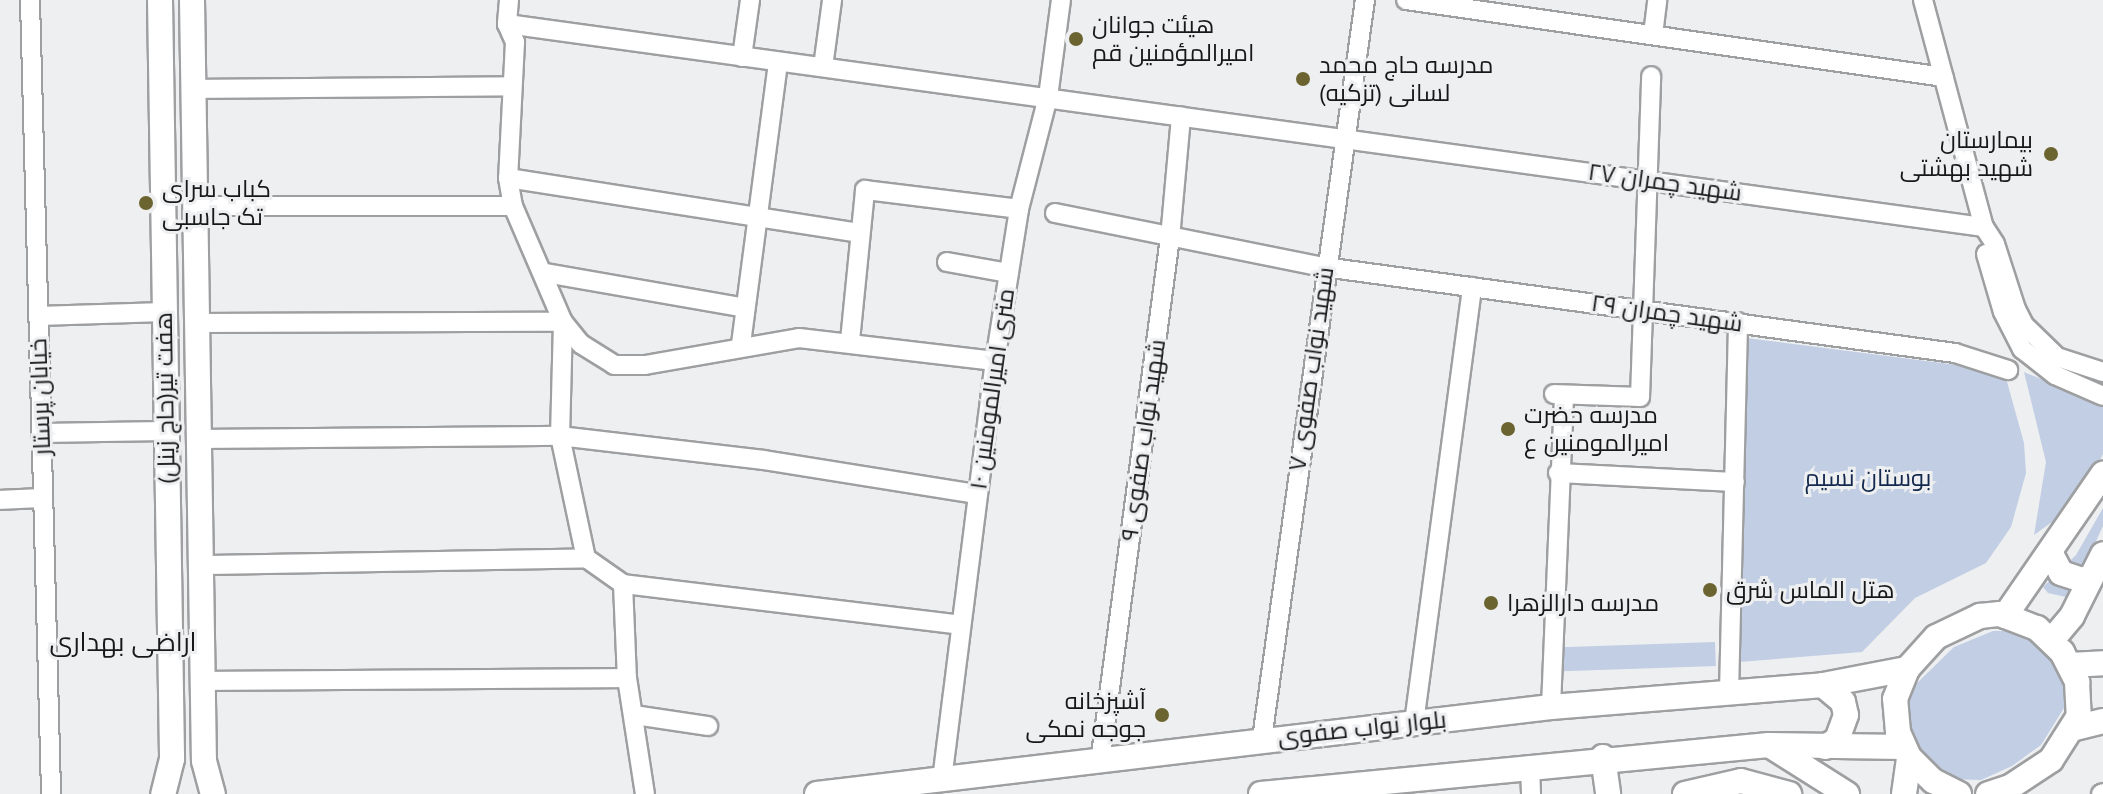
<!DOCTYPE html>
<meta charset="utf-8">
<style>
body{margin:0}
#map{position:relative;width:2103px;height:794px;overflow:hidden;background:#eeeff1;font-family:"PT Sans",Cairo,sans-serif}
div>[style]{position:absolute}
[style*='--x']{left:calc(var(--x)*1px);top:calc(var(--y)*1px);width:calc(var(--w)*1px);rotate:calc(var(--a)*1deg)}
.green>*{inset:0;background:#c1cee3;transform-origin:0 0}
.roads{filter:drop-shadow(2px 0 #9e9fa1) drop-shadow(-2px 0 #9e9fa1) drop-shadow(0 2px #9e9fa1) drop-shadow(0 -2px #9e9fa1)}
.minor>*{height:18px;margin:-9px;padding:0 9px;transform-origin:9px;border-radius:9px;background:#fff}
.major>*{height:24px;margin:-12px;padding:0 12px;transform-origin:12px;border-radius:12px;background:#fff}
.dots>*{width:22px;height:22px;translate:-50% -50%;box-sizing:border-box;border:4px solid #eeeff1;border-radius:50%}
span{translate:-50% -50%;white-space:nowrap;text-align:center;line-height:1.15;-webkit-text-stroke:6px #eeeff1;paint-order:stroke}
.poi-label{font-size:24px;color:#171818}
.left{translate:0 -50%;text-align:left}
.right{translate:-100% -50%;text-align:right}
.street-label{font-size:24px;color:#171818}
.park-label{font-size:24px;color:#12284d}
.neighbourhood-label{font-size:26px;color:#171818}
</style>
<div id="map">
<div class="green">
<div style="clip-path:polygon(1747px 338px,2004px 371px,2024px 443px,2026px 473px,2011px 527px,1986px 563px,1915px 598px,1862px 652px,1739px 662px)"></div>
<div style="clip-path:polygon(2024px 372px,2103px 405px,2103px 454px,2091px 478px,2059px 517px,2034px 535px,2046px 462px)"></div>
<div style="clip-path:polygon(2103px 508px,2103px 526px,2074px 589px,2066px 597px,2048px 593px,2043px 587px,2076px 555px)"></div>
<div style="clip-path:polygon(1993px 631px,2013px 631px,2049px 651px,2065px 688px,2064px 708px,2041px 745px,2012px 766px,1981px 780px,1947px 779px,1910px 746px,1904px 710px,1910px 690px,1954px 647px)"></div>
<div style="left:1715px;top:642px;width:24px;height:154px;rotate:88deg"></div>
</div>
<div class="roads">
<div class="minor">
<div style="--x:30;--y:0;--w:794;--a:88.48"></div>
<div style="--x:509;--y:0;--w:24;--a:95"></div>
<div style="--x:507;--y:24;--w:20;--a:66"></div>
<div style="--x:515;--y:42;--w:136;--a:92.9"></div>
<div style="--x:508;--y:178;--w:28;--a:80"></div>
<div style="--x:513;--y:206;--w:126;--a:66.7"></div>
<div style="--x:563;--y:322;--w:114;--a:91.5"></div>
<div style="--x:560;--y:436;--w:125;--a:78"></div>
<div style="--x:586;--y:558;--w:45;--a:35.1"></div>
<div style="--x:623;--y:584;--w:339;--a:6.9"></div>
<div style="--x:1406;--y:0;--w:543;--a:8.15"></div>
<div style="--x:1923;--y:0;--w:235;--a:75"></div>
<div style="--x:1984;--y:227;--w:20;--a:57"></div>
<div style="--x:1995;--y:244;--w:68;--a:72.1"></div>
<div style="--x:2016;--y:309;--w:18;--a:63"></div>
<div style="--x:2024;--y:325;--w:46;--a:44.1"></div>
<div style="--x:2057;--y:357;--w:48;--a:18.1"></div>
<div style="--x:507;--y:24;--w:1491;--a:7.83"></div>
<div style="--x:1653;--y:35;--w:35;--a:-83"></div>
<div style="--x:742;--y:57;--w:58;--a:-82"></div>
<div style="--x:823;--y:67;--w:68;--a:-82.3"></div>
<div style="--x:195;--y:89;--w:316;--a:-0.5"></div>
<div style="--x:508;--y:178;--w:355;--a:8.9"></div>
<div style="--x:195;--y:206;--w:318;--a:0"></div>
<div style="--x:1055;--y:213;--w:274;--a:11.4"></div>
<div style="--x:1324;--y:267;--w:637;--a:7.76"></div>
<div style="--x:1955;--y:353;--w:56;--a:17.8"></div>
<div style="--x:1986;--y:254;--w:60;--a:73.7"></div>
<div style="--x:2003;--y:312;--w:42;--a:62.8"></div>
<div style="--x:2022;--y:349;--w:42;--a:38.2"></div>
<div style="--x:2055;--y:375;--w:52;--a:23.6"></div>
<div style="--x:947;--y:262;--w:63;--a:10.1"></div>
<div style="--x:545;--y:273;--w:203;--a:9.9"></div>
<div style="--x:38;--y:316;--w:126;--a:-1.8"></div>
<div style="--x:196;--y:323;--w:367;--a:-0.2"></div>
<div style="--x:563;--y:322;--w:28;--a:51"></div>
<div style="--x:581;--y:344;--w:39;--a:32"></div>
<div style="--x:614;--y:365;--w:31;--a:0"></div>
<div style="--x:645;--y:365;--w:156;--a:-9.9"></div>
<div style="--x:799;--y:338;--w:197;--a:6.7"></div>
<div style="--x:850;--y:341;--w:152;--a:-84.3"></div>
<div style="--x:865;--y:190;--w:155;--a:7"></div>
<div style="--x:741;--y:344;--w:284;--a:-82.5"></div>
<div style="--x:1554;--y:394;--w:86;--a:2"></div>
<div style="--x:1640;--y:397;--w:321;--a:-88"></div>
<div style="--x:41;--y:433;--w:124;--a:-0.9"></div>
<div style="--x:197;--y:439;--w:363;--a:-0.5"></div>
<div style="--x:560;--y:436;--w:205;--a:6.7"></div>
<div style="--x:764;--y:460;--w:216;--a:9.1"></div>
<div style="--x:1558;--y:473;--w:177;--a:2.9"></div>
<div style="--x:0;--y:500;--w:43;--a:-2.7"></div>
<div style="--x:203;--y:565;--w:383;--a:-1"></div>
<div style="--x:623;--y:584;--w:94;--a:87.6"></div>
<div style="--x:627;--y:678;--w:117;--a:81.2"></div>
<div style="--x:205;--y:681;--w:422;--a:-0.4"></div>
<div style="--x:1729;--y:693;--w:371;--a:-88.6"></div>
<div style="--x:1551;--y:707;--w:311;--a:-87.6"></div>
<div style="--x:634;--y:715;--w:75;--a:8.5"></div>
<div style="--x:1414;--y:723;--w:440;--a:-82.4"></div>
<div style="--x:1262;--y:739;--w:746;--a:-82.07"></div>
<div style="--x:1100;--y:763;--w:530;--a:-82.41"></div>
<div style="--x:1170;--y:238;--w:122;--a:-84.8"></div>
<div style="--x:1530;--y:765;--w:29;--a:88"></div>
<div style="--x:942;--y:780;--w:422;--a:-82.8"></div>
<div style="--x:995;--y:361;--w:154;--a:-81"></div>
<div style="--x:1019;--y:209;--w:116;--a:-75.5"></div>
<div style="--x:1048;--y:97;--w:98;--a:-82.4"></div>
<div style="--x:2101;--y:794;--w:2;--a:-27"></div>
</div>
<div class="major">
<div style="--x:160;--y:0;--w:759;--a:89.09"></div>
<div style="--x:172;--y:759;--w:36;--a:104"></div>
<div style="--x:192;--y:0;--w:761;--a:89.1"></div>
<div style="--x:204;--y:761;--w:34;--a:75"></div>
<div style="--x:2051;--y:554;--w:21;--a:62"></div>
<div style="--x:2061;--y:573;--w:22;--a:18"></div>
<div style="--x:2082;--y:580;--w:9;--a:-18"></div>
<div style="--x:2005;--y:616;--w:173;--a:-55.4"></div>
<div style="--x:2052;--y:640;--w:31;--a:-50"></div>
<div style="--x:2072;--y:616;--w:69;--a:-63.4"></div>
<div style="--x:2070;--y:665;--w:33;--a:-3"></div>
<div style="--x:1823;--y:685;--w:26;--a:40"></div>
<div style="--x:1843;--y:702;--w:13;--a:77"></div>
<div style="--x:1846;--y:715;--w:27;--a:110"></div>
<div style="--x:1837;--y:740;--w:14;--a:150"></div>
<div style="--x:2075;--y:728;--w:29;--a:-14"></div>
<div style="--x:1771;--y:746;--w:90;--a:32.3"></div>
<div style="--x:1603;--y:757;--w:37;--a:82"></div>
<div style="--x:817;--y:794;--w:739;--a:-6.76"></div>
<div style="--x:1551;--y:707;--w:273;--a:-4.6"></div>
<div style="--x:1823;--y:685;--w:86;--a:-10.8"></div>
<div style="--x:1261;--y:794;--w:510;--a:-5.51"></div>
<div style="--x:1769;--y:745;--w:135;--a:0.8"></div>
<div style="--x:1685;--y:794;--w:57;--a:-13.1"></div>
<div style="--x:1741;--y:781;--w:50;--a:15.2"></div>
<div style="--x:1904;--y:794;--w:37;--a:-82"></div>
<div style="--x:1959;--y:794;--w:29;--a:-153"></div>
<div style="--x:1933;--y:781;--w:34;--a:-135"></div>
<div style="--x:1909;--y:757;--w:27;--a:-114"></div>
<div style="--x:1898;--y:732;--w:33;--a:-95"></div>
<div style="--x:1895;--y:699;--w:32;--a:-68"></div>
<div style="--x:1907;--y:669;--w:43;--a:-47.8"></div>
<div style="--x:1936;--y:637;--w:49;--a:-25.5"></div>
<div style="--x:1980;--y:616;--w:20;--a:-6"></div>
<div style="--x:2000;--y:614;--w:40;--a:21"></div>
<div style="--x:2037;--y:628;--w:35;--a:44"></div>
<div style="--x:2062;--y:652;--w:34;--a:63"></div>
<div style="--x:2077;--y:682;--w:34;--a:87"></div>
<div style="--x:2079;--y:716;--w:52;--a:122.5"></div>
<div style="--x:2051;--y:760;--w:49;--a:146.6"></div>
<div style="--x:2010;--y:787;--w:23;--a:162"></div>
</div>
</div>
<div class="dots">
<div style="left:1076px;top:39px;background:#6c6430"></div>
<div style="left:1303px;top:79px;background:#6c6430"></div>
<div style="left:2051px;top:154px;background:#6c6430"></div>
<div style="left:146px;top:203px;background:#6c6430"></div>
<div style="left:1508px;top:429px;background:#6c6430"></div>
<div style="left:1710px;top:590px;background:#6c6430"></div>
<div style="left:1491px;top:603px;background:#6c6430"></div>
<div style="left:1162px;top:715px;background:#6c6430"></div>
</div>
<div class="poi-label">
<span class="left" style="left:1092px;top:39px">هیئت جوانان<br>امیرالمؤمنین قم</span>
<span class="left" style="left:1319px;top:79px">مدرسه حاج محمد<br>لسانی (تزکیه)</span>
<span class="right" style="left:2033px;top:154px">بیمارستان<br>شهید بهشتی</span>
<span class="left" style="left:162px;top:203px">کباب سرای<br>تک جاسبی</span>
<span class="left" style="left:1524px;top:429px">مدرسه حضرت<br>امیرالمومنین ع</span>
<span class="left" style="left:1726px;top:590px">هتل الماس شرق</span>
<span class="left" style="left:1507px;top:603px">مدرسه دارالزهرا</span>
<span class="right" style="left:1146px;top:715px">آشپزخانه<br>جوجه نمکی</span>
</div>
<div class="street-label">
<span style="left:1665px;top:182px;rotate:8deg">شهید چمران ۲۷</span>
<span style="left:1667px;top:313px;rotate:8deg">شهید چمران ۲۹</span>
<span style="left:1311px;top:369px;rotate:-82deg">شهید نواب صفوی ۷</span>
<span style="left:992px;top:389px;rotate:-82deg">۱۰ متری امیرالمومنین</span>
<span style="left:40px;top:397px;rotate:-92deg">خیابان پرستار</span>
<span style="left:165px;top:398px;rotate:-91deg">هفت تیر(حاج زینل)</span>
<span style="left:1143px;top:440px;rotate:-82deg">شهید نواب صفوی ۹</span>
<span style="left:1362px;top:728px;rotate:-6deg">بلوار نواب صفوی</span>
</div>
<div class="park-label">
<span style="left:1868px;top:478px">بوستان نسیم</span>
</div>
<div class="neighbourhood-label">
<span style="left:123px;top:642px">اراضی بهداری</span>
</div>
</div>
